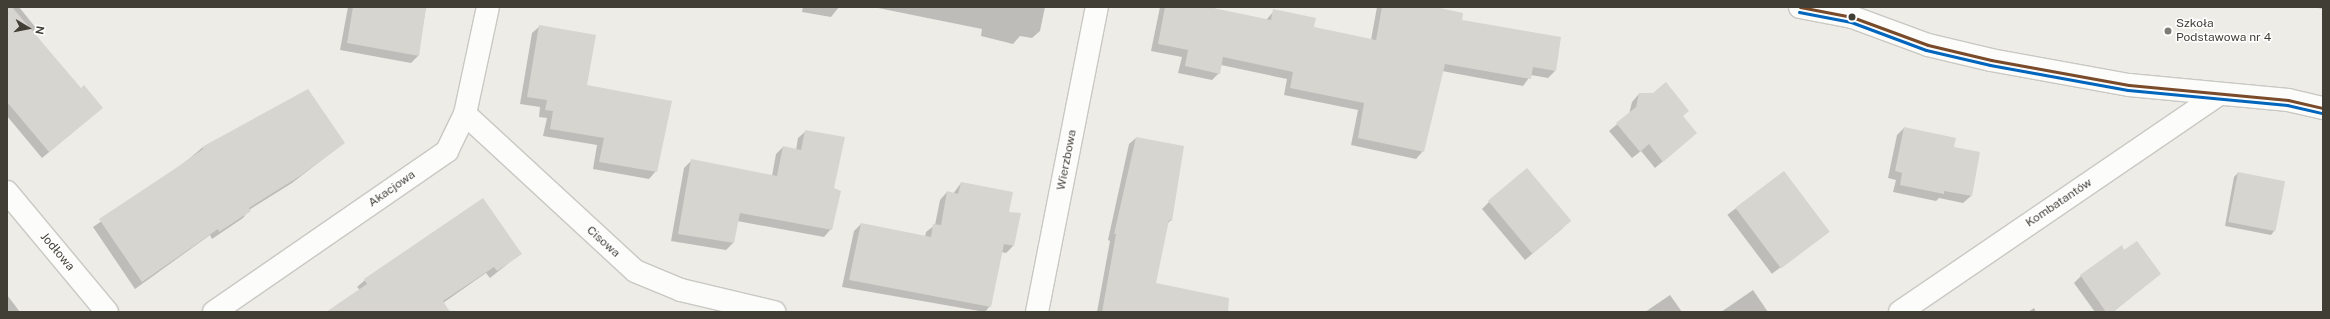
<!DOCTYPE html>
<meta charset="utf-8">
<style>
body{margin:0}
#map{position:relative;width:2330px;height:319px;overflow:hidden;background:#edece7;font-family:"Public Sans",sans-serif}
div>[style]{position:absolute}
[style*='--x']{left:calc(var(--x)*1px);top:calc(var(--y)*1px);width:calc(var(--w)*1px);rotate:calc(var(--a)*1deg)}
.shadow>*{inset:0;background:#0003;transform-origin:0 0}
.building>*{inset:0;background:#d6d5d0;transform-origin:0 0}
.roads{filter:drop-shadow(1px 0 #c9c8c3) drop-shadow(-1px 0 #c9c8c3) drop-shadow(0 1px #c9c8c3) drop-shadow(0 -1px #c9c8c3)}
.minor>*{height:22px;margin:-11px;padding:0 11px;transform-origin:11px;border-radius:11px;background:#fcfcfb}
.bus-1>*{height:3px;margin:-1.5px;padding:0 1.5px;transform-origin:1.5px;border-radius:1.5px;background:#7a4b2a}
.bus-2>*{height:3px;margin:-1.5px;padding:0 1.5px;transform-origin:1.5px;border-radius:1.5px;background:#0065bd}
.dots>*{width:11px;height:11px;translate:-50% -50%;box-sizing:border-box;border:2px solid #fff;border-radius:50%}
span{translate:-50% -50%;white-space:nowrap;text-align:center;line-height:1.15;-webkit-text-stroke:3px #fff;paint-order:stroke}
.poi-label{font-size:12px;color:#413e35}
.left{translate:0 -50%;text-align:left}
.street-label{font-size:12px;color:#413e35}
.frame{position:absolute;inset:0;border:8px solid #413e35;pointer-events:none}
.north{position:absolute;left:8px;top:8px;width:40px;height:40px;-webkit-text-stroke:3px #fff;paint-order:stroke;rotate:100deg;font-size:11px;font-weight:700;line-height:16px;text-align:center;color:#413e35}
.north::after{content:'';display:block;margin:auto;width:14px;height:18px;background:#413e35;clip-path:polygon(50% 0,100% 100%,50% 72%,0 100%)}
</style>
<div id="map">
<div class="shadow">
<div style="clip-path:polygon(7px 7px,19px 7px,36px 28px,32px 32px,81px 89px,102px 108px,42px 158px,7px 116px)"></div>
<div style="clip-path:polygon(348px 7px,426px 7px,418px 56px,411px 63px,340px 50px)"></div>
<div style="clip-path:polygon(803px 7px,839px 7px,831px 17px,802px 12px)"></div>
<div style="clip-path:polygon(873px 7px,1045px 7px,1040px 31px,1032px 38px,1020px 36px,1013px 44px,981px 36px,982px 29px)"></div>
<div style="clip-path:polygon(1160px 7px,1207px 7px,1266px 20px,1274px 11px,1313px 28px,1371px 40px,1377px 7px,1430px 7px,1461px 20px,1555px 71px,1548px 78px,1531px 75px,1523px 86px,1442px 71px,1423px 151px,1416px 159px,1351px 145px,1358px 110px,1284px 95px,1287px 79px,1221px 65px,1219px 73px,1212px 80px,1178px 73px,1182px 57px,1151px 51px)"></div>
<div style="clip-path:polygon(2313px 7px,2323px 7px,2323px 9px)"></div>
<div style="clip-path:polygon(540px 26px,656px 171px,649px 179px,593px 169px,597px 145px,543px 136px,547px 118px,539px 117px,540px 107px,520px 104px,532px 33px)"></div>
<div style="clip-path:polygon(1639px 94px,1653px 94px,1682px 117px,1696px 133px,1655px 168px,1641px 151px,1632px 158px,1609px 131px,1629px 114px,1632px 102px)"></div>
<div style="clip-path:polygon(1904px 128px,1952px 148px,1971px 196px,1963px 203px,1939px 198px,1936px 201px,1893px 192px,1896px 180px,1888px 178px,1897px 135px)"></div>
<div style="clip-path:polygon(806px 131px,832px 189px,831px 229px,824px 237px,737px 221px,733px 243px,726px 250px,671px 241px,684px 168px,691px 161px,772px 176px,776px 154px,783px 147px,796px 150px,798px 138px)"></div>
<div style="clip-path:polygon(1136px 138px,1171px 220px,1167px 224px,1155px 284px,1207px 312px,1097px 312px,1110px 241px,1108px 240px,1129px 144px)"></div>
<div style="clip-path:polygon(344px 143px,292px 183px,249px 210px,243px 218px,212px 239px,210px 235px,135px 289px,93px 227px,177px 169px,203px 147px)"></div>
<div style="left:1784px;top:172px;width:74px;height:71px;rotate:53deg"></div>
<div style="clip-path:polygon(2238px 173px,2275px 230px,2271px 235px,2225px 226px,2234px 177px)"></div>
<div style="clip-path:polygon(961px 183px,1008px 212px,1013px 246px,1006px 253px,1001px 252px,990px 306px,985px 312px,842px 287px,854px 231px,861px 224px,925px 237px,926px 232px,935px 225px,940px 200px,947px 192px,953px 194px)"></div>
<div style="clip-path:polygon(1489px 202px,1563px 228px,1525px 260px,1482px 209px)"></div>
<div style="clip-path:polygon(2124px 251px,2159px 274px,2113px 312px,2095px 312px,2074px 283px,2081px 276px)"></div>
<div style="clip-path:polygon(520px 254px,490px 278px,486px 273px,443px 303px,440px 312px,328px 312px,360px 290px,357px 287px,365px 280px)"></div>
<div style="clip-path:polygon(1753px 290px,1768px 312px,1721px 312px)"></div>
<div style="clip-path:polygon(7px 295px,20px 312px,7px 312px)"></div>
<div style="clip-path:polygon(1670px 295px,1682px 312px,1645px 312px)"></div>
<div style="clip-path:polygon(2034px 308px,2036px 312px,2028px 312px)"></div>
</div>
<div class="building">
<div style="clip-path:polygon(7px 7px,12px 7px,81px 88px,84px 85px,103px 108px,49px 152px,7px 102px)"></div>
<div style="clip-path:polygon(353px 7px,426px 7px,419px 56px,347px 43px)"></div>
<div style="clip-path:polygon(1165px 7px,1208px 7px,1271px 20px,1273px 9px,1316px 18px,1314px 27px,1376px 40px,1382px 7px,1435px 7px,1463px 13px,1462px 20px,1561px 37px,1556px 71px,1533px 67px,1531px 79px,1445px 64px,1424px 152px,1358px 138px,1364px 103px,1290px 88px,1293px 72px,1223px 57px,1220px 74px,1185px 66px,1188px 50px,1158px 44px)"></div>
<div style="clip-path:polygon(539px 25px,596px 35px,587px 85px,672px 101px,657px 172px,599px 162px,604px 138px,550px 129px,553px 111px,545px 110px,547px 100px,527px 97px)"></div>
<div style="clip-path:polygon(1666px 82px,1689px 111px,1683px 116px,1697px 133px,1663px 162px,1649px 144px,1640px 152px,1616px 123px,1636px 107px,1639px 93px,1653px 93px)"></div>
<div style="clip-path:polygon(308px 89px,345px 143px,300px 176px,249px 208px,251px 211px,219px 232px,218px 229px,142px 282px,99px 219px,176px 168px,203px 149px,202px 147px)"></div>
<div style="clip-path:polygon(1904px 127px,1956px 138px,1954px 147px,1980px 152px,1972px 196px,1944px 191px,1944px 194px,1900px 185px,1902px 173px,1895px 171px)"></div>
<div style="clip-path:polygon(805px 130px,845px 137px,834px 188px,841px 191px,832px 230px,740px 213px,734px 243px,678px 234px,691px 159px,777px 176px,783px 146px,801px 150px)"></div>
<div style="clip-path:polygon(1136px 137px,1184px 146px,1172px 221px,1169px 220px,1156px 283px,1229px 298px,1228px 312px,1102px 312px,1116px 234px,1114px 234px)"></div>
<div style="left:1527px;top:168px;width:69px;height:51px;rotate:50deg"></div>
<div style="left:1784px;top:171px;width:76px;height:61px;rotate:53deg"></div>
<div style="left:2238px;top:172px;width:48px;height:51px;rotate:11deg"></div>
<div style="clip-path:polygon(961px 182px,1013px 192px,1009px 212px,1021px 213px,1014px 246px,1004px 244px,991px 307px,849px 280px,861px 223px,931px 237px,933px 224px,941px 225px,947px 191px,958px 194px)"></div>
<div style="clip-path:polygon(483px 198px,522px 254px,497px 271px,494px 267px,443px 301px,450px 312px,326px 312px,367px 284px,364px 279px)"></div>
<div style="clip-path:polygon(2137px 241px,2161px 274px,2113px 312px,2106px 312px,2080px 275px,2122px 245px,2124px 250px)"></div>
</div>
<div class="roads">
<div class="minor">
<div style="--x:1800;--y:7;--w:53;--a:10.9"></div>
<div style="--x:1852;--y:17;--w:81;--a:20.2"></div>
<div style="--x:1928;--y:45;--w:65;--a:13.4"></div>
<div style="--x:1991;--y:60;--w:140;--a:10.3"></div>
<div style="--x:2129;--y:85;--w:160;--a:5.4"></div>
<div style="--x:2288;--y:100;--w:36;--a:13"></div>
<div style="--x:465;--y:114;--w:231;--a:42.7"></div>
<div style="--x:635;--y:271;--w:50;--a:22.4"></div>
<div style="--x:681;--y:290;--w:96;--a:13.3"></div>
<div style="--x:7;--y:192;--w:156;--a:50.2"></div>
<div style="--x:214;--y:312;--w:283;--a:-34.6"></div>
<div style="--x:447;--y:151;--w:41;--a:-64.1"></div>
<div style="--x:465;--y:114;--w:109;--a:-77.9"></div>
<div style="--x:1037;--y:312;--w:311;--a:-78.9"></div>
<div style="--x:1900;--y:312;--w:386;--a:-34.3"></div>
</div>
</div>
<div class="bus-1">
<div style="--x:1800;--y:7;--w:53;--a:10.9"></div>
<div style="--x:1852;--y:17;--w:81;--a:20.2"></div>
<div style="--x:1928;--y:45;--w:65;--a:13.4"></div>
<div style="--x:1991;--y:60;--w:140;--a:10.3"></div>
<div style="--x:2129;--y:85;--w:160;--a:5.4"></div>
<div style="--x:2288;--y:100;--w:36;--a:13"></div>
</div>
<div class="bus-2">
<div style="--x:1799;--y:12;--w:53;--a:10.9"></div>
<div style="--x:1851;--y:22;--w:80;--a:20.5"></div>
<div style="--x:1926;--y:50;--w:66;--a:13.2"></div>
<div style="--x:1990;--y:65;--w:140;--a:10.3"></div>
<div style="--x:2128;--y:90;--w:160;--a:5.4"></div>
<div style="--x:2287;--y:105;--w:36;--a:13"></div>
</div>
<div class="dots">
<div style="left:1852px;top:17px;background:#413e35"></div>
<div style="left:2168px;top:31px;background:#7d7b73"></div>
</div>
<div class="poi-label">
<span class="left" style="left:2176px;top:31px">Szkoła<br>Podstawowa nr 4</span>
</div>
<div class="street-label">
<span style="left:1067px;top:160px;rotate:-79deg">Wierzbowa</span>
<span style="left:392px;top:189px;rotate:-35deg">Akacjowa</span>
<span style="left:2059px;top:203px;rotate:-34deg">Kombatantów</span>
<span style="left:603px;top:242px;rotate:42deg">Cisowa</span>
<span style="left:57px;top:252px;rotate:50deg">Jodłowa</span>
</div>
<div class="frame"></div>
<div class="north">N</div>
</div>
